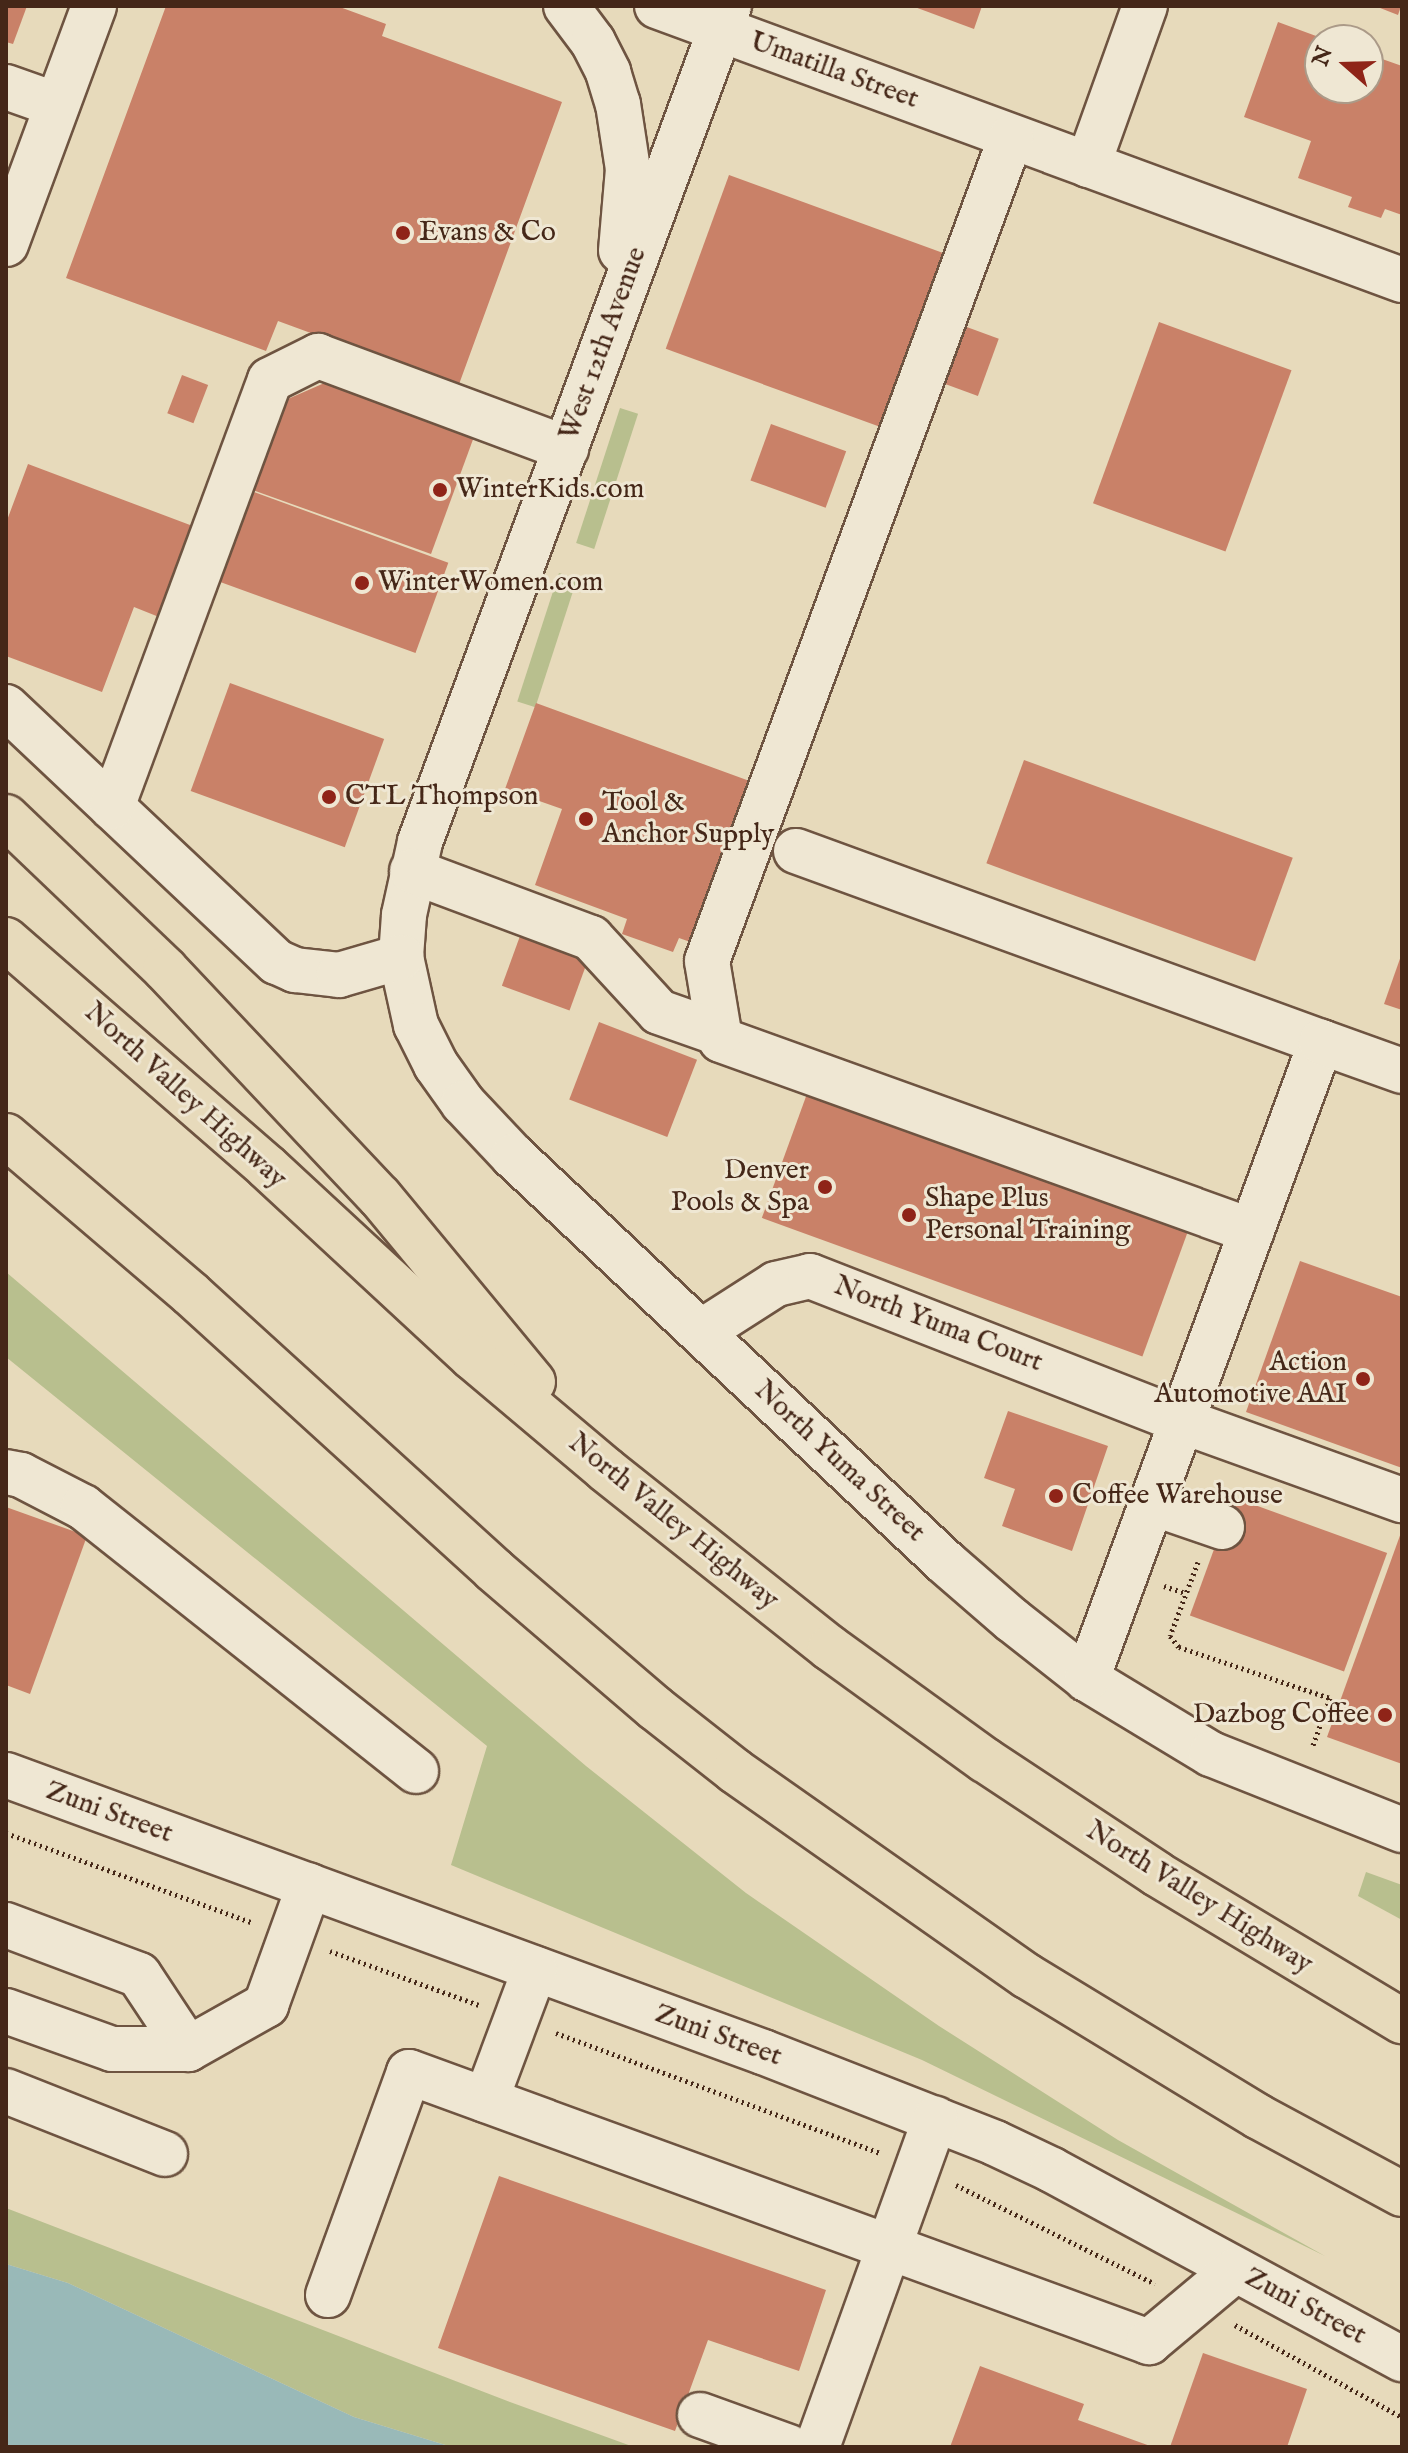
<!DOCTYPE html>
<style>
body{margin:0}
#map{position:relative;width:1408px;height:2453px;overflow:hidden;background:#e7dabb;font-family:"IM FELL English",serif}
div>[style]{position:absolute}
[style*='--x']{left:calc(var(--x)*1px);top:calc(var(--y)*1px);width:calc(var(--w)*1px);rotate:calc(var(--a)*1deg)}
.green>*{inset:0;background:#b8bf8e;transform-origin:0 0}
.water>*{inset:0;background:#99b9b8}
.building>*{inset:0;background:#c98168;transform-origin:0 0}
.path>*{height:5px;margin-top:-2.5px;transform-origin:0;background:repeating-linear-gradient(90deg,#452718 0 2px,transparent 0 6px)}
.roads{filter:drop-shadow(2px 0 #6e5441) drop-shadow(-2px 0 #6e5441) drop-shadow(0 2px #6e5441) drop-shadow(0 -2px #6e5441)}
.minor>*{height:44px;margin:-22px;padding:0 22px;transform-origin:22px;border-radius:22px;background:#efe7d3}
.highway>*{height:44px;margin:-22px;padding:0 22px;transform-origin:22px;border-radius:22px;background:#e7dabb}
.dots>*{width:22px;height:22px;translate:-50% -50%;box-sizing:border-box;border:4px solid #efe7d3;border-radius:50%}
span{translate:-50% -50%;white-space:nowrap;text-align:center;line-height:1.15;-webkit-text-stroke:6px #efe7d3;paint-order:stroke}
.street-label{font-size:28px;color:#452718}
.poi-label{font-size:28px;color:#452718}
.left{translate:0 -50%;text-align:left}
.right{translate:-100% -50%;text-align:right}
.frame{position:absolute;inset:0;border:8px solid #452718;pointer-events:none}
.north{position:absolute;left:1304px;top:24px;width:80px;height:80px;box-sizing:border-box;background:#efe7d3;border:2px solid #ab9a88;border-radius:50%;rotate:290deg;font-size:22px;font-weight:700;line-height:32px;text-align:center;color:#452718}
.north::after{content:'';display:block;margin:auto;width:28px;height:36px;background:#8f2418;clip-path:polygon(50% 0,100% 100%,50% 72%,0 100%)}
</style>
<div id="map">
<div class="green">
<div style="left:620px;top:408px;width:19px;height:142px;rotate:18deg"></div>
<div style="left:559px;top:573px;width:19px;height:135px;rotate:18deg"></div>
<div style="clip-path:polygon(6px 1272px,586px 1766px,746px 1893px,939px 2026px,1118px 2140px,1325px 2256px,922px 2060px,451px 1865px,487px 1746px,6px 1357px)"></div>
<div style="clip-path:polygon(1366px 1872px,1402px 1885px,1402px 1920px,1358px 1896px)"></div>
<div style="clip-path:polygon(6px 2208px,510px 2402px,634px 2447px,452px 2447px,354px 2417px,68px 2283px,6px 2264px)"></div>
</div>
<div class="water">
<div style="clip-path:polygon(6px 2264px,68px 2283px,354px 2417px,452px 2447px,6px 2447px)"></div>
</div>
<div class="building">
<div style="clip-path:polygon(6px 6px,27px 6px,13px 44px,6px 42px)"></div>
<div style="clip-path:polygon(166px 6px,337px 6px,386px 24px,382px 36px,562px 102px,458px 387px,278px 321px,266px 351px,66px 278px)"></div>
<div style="clip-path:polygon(912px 6px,982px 6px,974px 29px)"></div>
<div style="clip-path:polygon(1375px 6px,1401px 6px,1398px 15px)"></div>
<div style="clip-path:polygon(1278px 22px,1327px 40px,1320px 40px,1320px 88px,1368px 88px,1368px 54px,1402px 66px,1402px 215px,1385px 209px,1381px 218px,1348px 207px,1352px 197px,1298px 178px,1311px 141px,1244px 117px)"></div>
<div style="left:729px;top:175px;width:233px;height:185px;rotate:20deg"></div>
<div style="left:1159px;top:322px;width:141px;height:193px;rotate:20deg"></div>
<div style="left:964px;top:326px;width:37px;height:61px;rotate:20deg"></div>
<div style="left:182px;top:375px;width:28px;height:41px;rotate:21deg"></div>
<div style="clip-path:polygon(329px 381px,475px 434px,431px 554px,250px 489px,281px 402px)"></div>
<div style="left:771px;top:424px;width:80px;height:60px;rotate:20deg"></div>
<div style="clip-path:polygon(28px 464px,198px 528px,164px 619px,134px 607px,102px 692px,6px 656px,6px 523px)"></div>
<div style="left:251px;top:491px;width:210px;height:96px;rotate:20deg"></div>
<div style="left:230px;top:683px;width:164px;height:115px;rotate:20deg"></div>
<div style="clip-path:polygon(536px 703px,755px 783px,696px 944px,679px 938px,673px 952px,622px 934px,627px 919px,535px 885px,562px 809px,505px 789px)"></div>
<div style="left:1024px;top:760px;width:286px;height:110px;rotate:20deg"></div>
<div style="left:520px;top:936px;width:72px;height:53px;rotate:20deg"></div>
<div style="clip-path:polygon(1402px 953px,1402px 1010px,1384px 1004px)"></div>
<div style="left:599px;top:1022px;width:105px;height:83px;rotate:21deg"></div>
<div style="left:808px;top:1091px;width:405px;height:135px;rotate:20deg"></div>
<div style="clip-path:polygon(1300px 1261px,1402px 1297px,1402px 1468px,1246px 1412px)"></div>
<div style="clip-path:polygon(1008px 1411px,1108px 1446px,1072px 1551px,1002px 1526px,1015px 1489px,984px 1478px)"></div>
<div style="left:1233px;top:1497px;width:164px;height:126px;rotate:20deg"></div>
<div style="clip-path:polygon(6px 1507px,87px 1536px,30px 1694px,6px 1685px)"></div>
<div style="clip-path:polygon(1402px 1530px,1402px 1764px,1327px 1737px)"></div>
<div style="clip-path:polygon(499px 2176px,826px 2290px,799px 2371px,708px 2340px,675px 2431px,438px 2348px)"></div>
<div style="clip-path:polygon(1203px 2353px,1307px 2389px,1287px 2447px,1170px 2447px)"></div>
<div style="clip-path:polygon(980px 2366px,1084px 2404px,1078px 2420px,1153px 2447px,950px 2447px)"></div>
</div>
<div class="path">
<div style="--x:1198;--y:1562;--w:79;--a:110.7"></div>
<div style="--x:1170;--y:1636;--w:14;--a:51"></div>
<div style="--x:1179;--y:1647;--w:159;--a:18.7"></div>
<div style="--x:1330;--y:1698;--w:53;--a:109.8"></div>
<div style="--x:1164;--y:1586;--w:23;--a:18"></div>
<div style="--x:6;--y:1833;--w:263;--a:20"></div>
<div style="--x:330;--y:1951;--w:158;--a:19.9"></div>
<div style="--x:556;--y:2033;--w:346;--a:20.3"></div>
<div style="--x:956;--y:2185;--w:222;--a:26.4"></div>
<div style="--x:1235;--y:2325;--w:191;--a:28.9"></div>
</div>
<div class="roads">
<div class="minor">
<div style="--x:566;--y:6;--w:45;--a:53.1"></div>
<div style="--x:593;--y:42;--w:34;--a:63"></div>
<div style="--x:608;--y:72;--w:34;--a:73"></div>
<div style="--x:618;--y:104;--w:66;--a:81.3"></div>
<div style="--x:628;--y:169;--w:82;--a:94.9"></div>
<div style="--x:657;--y:6;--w:794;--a:20.19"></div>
<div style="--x:729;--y:6;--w:891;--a:110.29"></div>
<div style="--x:420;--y:842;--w:75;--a:102.4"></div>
<div style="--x:404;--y:915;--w:42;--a:94.1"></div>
<div style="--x:401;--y:957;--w:70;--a:77.6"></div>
<div style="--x:416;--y:1025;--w:45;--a:63.4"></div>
<div style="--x:436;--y:1065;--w:47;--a:54.6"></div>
<div style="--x:463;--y:1103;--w:73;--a:46.7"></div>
<div style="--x:513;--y:1156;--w:593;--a:43.22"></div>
<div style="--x:945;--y:1562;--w:89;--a:40.9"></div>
<div style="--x:1012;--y:1620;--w:95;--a:38.2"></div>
<div style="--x:1087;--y:1679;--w:145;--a:31.2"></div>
<div style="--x:1211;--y:1754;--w:206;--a:21.7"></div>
<div style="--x:6;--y:87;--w:54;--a:19.4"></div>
<div style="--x:1011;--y:137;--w:878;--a:110.25"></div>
<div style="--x:707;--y:961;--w:73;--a:80.5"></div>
<div style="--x:719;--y:1033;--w:7;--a:74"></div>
<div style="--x:721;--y:1040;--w:564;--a:19.78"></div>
<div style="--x:1088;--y:165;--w:169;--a:-70.3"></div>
<div style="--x:6;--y:244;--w:254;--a:-69.7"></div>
<div style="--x:6;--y:707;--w:372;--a:43.3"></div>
<div style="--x:277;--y:962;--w:20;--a:24"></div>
<div style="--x:295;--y:970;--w:44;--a:6.5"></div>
<div style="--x:339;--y:975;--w:65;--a:-16.2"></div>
<div style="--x:112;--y:807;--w:455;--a:-69.7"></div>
<div style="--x:270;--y:380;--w:54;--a:-26.6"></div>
<div style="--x:318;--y:356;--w:265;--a:20.4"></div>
<div style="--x:796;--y:851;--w:559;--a:19.99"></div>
<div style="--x:1321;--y:1042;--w:679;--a:110.17"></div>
<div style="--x:412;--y:871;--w:191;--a:20.5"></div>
<div style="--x:591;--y:938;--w:100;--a:47.4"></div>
<div style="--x:659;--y:1012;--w:64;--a:19.3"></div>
<div style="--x:1321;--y:1042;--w:86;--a:19.7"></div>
<div style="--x:701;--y:1332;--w:89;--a:-32.6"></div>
<div style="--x:776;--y:1284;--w:35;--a:-13"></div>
<div style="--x:810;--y:1276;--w:399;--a:21.3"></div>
<div style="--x:1182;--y:1421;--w:234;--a:19.8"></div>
<div style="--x:6;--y:1472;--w:15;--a:11"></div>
<div style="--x:21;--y:1475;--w:70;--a:27.3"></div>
<div style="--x:83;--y:1507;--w:425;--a:38.4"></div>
<div style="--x:1152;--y:1503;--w:74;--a:18.9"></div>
<div style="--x:6;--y:1775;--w:806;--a:20.1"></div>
<div style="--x:763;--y:2052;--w:249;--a:21.4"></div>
<div style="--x:995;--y:2143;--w:63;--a:25.3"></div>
<div style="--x:1052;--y:2170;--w:398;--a:28.4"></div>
<div style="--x:6;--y:1925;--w:142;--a:20.6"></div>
<div style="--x:139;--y:1975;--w:89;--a:56.5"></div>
<div style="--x:6;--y:2011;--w:113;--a:19.7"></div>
<div style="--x:112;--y:2049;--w:76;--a:0"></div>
<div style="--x:188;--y:2049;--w:90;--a:-29.4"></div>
<div style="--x:266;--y:2005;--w:127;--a:-70.1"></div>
<div style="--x:6;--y:2091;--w:171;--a:21.6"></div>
<div style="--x:486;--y:2100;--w:140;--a:-69.5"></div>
<div style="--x:328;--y:2295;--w:237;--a:-70"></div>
<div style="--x:409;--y:2072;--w:788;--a:20.05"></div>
<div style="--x:1149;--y:2342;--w:112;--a:-39.9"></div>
<div style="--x:700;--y:2415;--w:95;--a:19.8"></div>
<div style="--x:817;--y:2447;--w:349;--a:-70.2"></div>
</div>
<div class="highway">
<div style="--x:6;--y:817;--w:220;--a:43.7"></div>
<div style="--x:165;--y:969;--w:313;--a:46.7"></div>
<div style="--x:380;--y:1197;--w:240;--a:50.4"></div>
<div style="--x:6;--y:940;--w:346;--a:41"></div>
<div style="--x:267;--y:1167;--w:280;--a:42.8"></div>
<div style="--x:472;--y:1357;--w:175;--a:40.1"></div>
<div style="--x:606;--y:1470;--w:286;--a:38.5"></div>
<div style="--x:830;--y:1648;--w:191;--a:35.9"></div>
<div style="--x:985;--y:1760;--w:206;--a:33.5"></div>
<div style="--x:1157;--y:1874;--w:286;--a:31"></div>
<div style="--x:6;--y:1136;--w:243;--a:40.5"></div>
<div style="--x:191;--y:1294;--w:410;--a:42.3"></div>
<div style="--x:494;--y:1570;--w:212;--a:40.6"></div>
<div style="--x:655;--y:1708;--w:102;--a:38.2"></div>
<div style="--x:735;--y:1771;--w:357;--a:35.1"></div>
<div style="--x:1027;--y:1976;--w:271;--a:31.3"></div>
<div style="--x:1259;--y:2117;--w:162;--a:28.3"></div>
</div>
</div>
<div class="dots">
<div style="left:403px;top:233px;background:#8f2418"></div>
<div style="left:440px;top:490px;background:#8f2418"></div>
<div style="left:362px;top:583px;background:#8f2418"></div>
<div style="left:329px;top:797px;background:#8f2418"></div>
<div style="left:586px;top:819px;background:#8f2418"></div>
<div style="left:825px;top:1187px;background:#8f2418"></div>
<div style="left:909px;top:1215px;background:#8f2418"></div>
<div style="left:1363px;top:1379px;background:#8f2418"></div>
<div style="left:1056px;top:1496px;background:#8f2418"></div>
<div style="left:1385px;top:1715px;background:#8f2418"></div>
</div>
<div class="street-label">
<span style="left:834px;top:71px;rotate:20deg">Umatilla Street</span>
<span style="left:604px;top:344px;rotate:-70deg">West 12th Avenue</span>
<span style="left:185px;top:1096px;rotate:42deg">North Valley Highway</span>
<span style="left:938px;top:1325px;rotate:21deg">North Yuma Court</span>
<span style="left:839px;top:1462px;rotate:43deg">North Yuma Street</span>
<span style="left:673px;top:1522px;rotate:39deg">North Valley Highway</span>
<span style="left:109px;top:1813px;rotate:20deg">Zuni Street</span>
<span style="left:1199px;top:1898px;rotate:32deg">North Valley Highway</span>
<span style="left:718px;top:2036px;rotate:20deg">Zuni Street</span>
<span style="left:1305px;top:2307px;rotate:28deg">Zuni Street</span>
</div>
<div class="poi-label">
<span class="left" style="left:419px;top:233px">Evans &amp; Co</span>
<span class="left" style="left:456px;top:490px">WinterKids.com</span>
<span class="left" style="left:378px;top:583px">WinterWomen.com</span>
<span class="left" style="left:345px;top:797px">CTL Thompson</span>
<span class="left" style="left:602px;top:819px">Tool &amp;<br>Anchor Supply</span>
<span class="right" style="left:809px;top:1187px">Denver<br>Pools &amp; Spa</span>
<span class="left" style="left:925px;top:1215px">Shape Plus<br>Personal Training</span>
<span class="right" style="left:1347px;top:1379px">Action<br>Automotive AAI</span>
<span class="left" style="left:1072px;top:1496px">Coffee Warehouse</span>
<span class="right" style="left:1369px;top:1715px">Dazbog Coffee</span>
</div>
<div class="frame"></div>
<div class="north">N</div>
</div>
